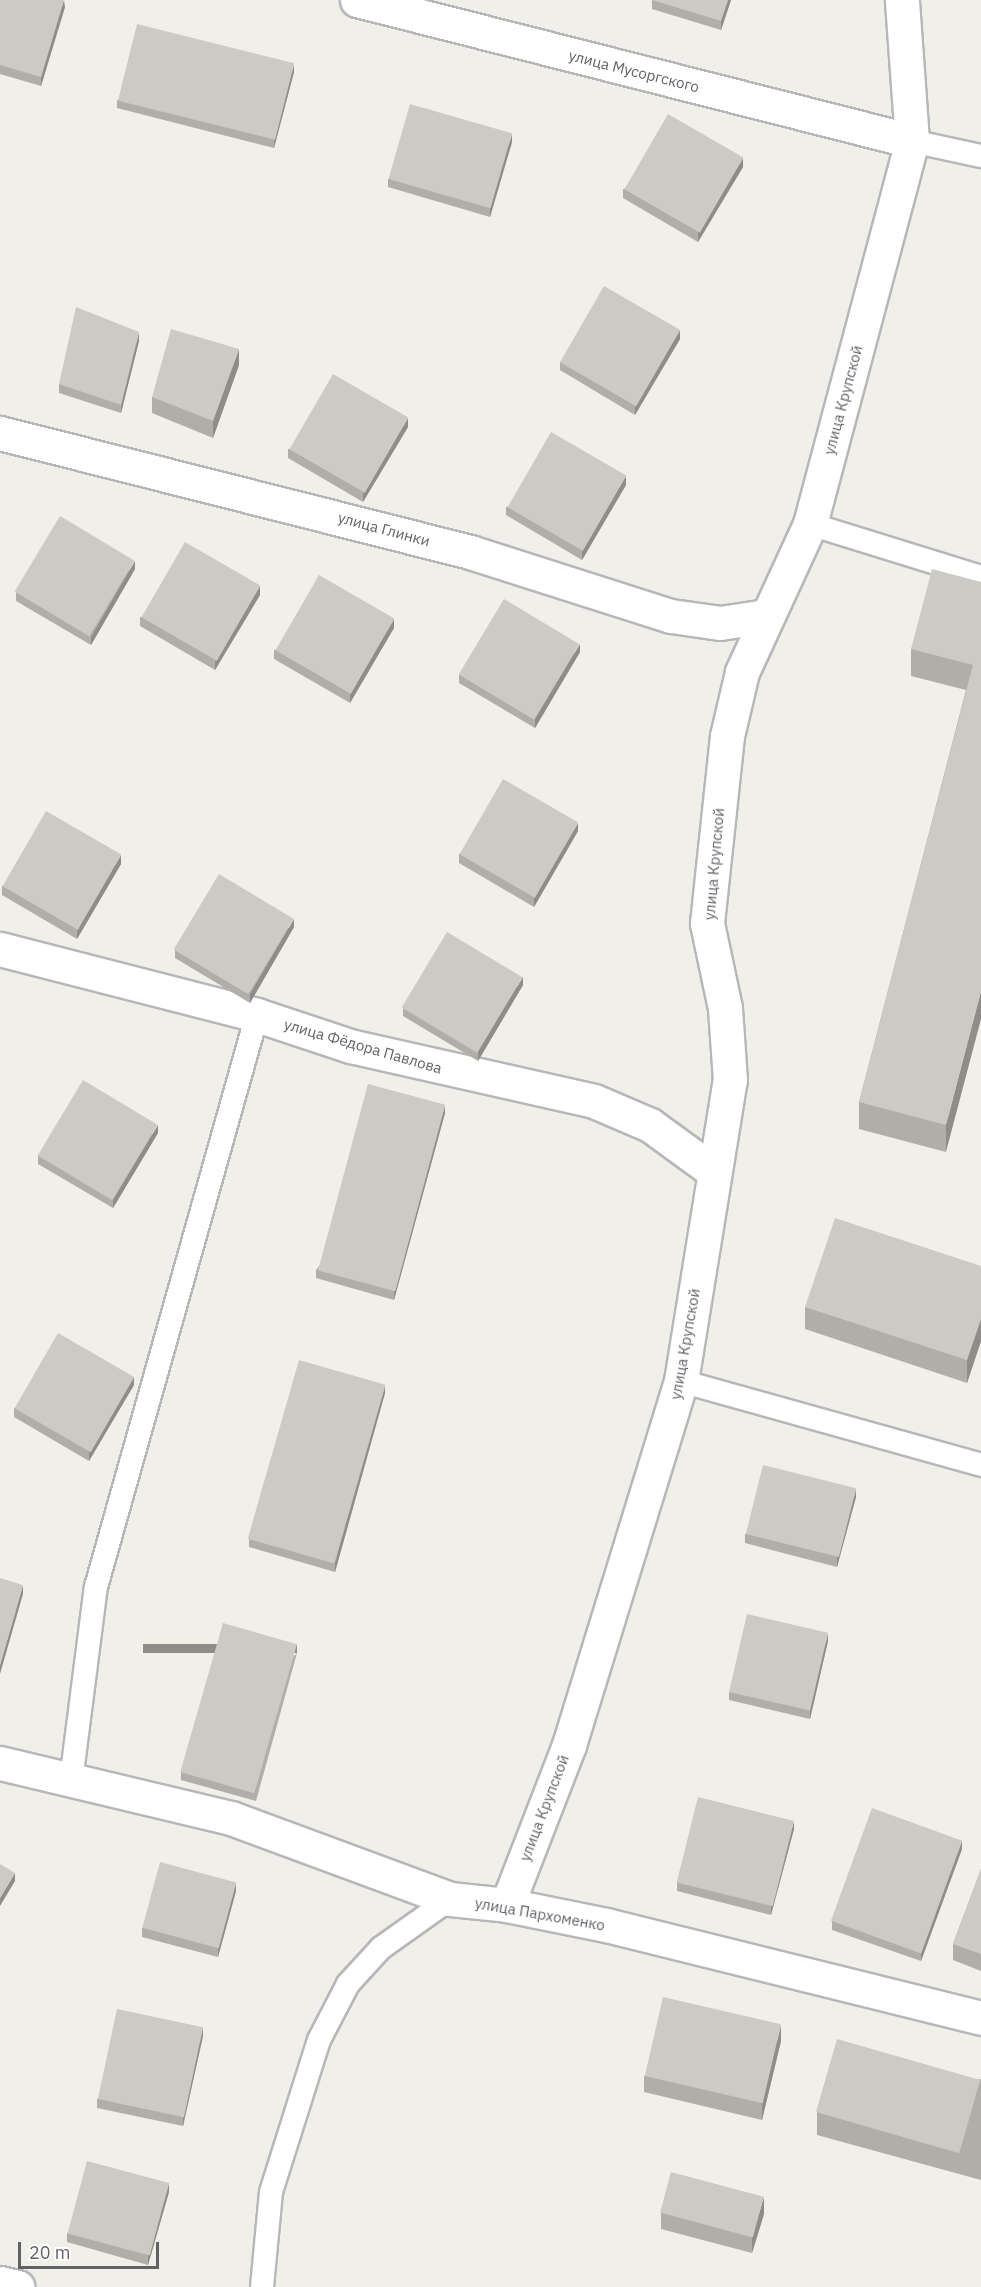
<!DOCTYPE html>
<meta charset="utf-8">
<style>
body{margin:0}
#map{position:relative;width:981px;height:2287px;overflow:hidden;background:#f0efe8;font-family:"IBM Plex Sans",sans-serif}
div>[style]{position:absolute}
[style*='--x']{left:calc(var(--x)*1px);top:calc(var(--y)*1px);width:calc(var(--w)*1px);rotate:calc(var(--a)*1deg)}
.roads{filter:drop-shadow(2px 0 #b5b7bb) drop-shadow(-2px 0 #b5b7bb) drop-shadow(0 2px #b5b7bb) drop-shadow(0 -2px #b5b7bb)}
.lane>*{height:22px;margin:-11px;padding:0 11px;transform-origin:11px;border-radius:11px;background:#fff}
.street>*{height:33px;margin:-16.5px;padding:0 16.5px;transform-origin:16.5px;border-radius:16.5px;background:#fff}
.wall>*{inset:0;background:#afaea9}
.shaded-wall>*{inset:0;background:#8f8d89;transform-origin:0 0}
.building>*{inset:0;background:#cccac4;transform-origin:0 0}
span{translate:-50% -50%;white-space:nowrap;text-align:center;line-height:1.15;-webkit-text-stroke:6px #fff;paint-order:stroke}
.street-label{font-size:15px;color:#5f6267}
.scale{position:absolute;left:18px;top:2242px;width:141px;height:27px;box-sizing:border-box;border:3px solid #5f6267;border-top:0;padding-left:8px;font-size:18px;line-height:21px;white-space:nowrap;color:#5f6267;-webkit-text-stroke:4px #fff;paint-order:stroke}
</style>
<div id="map">
<div class="roads">
<div class="lane">
<div style="--x:912;--y:141;--w:71;--a:12.3"></div>
<div style="--x:810;--y:524;--w:179;--a:17.2"></div>
<div style="--x:681;--y:1381;--w:312;--a:15.6"></div>
<div style="--x:71;--y:1781;--w:196;--a:-82.7"></div>
<div style="--x:96;--y:1587;--w:594;--a:-74.28"></div>
<div style="--x:262;--y:2287;--w:95;--a:-84.6"></div>
<div style="--x:271;--y:2192;--w:159;--a:-72.5"></div>
<div style="--x:319;--y:2040;--w:63;--a:-62.6"></div>
<div style="--x:348;--y:1984;--w:49;--a:-47.5"></div>
<div style="--x:381;--y:1948;--w:85;--a:-35.4"></div>
</div>
<div class="street">
<div style="--x:357;--y:0;--w:573;--a:14.25"></div>
<div style="--x:0;--y:433;--w:485;--a:14.2"></div>
<div style="--x:470;--y:552;--w:211;--a:17.7"></div>
<div style="--x:671;--y:616;--w:49;--a:8.1"></div>
<div style="--x:720;--y:623;--w:48;--a:-8.5"></div>
<div style="--x:0;--y:949;--w:265;--a:14.4"></div>
<div style="--x:257;--y:1015;--w:98;--a:18.4"></div>
<div style="--x:350;--y:1046;--w:250;--a:12.7"></div>
<div style="--x:594;--y:1101;--w:61;--a:23.2"></div>
<div style="--x:650;--y:1125;--w:78;--a:36.1"></div>
<div style="--x:0;--y:1763;--w:237;--a:13.4"></div>
<div style="--x:231;--y:1818;--w:233;--a:20.3"></div>
<div style="--x:450;--y:1899;--w:57;--a:6"></div>
<div style="--x:507;--y:1905;--w:101;--a:11.4"></div>
<div style="--x:606;--y:1925;--w:386;--a:13.9"></div>
<div style="--x:507;--y:1905;--w:172;--a:-68.8"></div>
<div style="--x:569;--y:1745;--w:381;--a:-72.9"></div>
<div style="--x:681;--y:1381;--w:305;--a:-80.8"></div>
<div style="--x:730;--y:1080;--w:72;--a:-94"></div>
<div style="--x:725;--y:1008;--w:87;--a:-102"></div>
<div style="--x:707;--y:923;--w:188;--a:-83.9"></div>
<div style="--x:727;--y:736;--w:66;--a:-76.8"></div>
<div style="--x:742;--y:672;--w:163;--a:-65.3"></div>
<div style="--x:810;--y:524;--w:396;--a:-75.1"></div>
<div style="--x:912;--y:141;--w:141;--a:-94.1"></div>
<div style="--x:0;--y:2283;--w:18;--a:13"></div>
</div>
</div>
<div class="wall">
<div style="clip-path:polygon(0 0,65px 7px,41px 86px,0 74px)"></div>
<div style="clip-path:polygon(652px 0,731px 0,721px 30px,652px 9px)"></div>
<div style="clip-path:polygon(294px 72px,274px 148px,117px 108px,117px 100px)"></div>
<div style="clip-path:polygon(512px 142px,490px 217px,388px 187px,388px 179px)"></div>
<div style="clip-path:polygon(743px 167px,698px 242px,623px 198px,623px 189px)"></div>
<div style="clip-path:polygon(680px 339px,635px 415px,560px 370px,560px 362px)"></div>
<div style="clip-path:polygon(139px 341px,121px 413px,59px 393px,59px 384px)"></div>
<div style="clip-path:polygon(239px 365px,213px 438px,152px 413px,152px 397px)"></div>
<div style="clip-path:polygon(408px 427px,363px 502px,288px 458px,288px 449px)"></div>
<div style="clip-path:polygon(626px 485px,582px 560px,506px 515px,506px 507px)"></div>
<div style="clip-path:polygon(135px 569px,91px 645px,16px 601px,16px 592px)"></div>
<div style="clip-path:polygon(981px 582px,946px 1152px,859px 1129px,859px 1102px,966px 690px,911px 676px,911px 649px)"></div>
<div style="clip-path:polygon(260px 595px,215px 670px,140px 626px,140px 617px)"></div>
<div style="clip-path:polygon(394px 628px,350px 703px,274px 659px,274px 650px)"></div>
<div style="clip-path:polygon(580px 652px,535px 728px,459px 683px,459px 675px)"></div>
<div style="clip-path:polygon(578px 831px,534px 907px,459px 863px,459px 854px)"></div>
<div style="clip-path:polygon(121px 864px,77px 939px,2px 895px,2px 886px)"></div>
<div style="clip-path:polygon(294px 927px,250px 1003px,175px 958px,175px 950px)"></div>
<div style="clip-path:polygon(523px 985px,478px 1061px,403px 1016px,403px 1008px)"></div>
<div style="clip-path:polygon(445px 1113px,394px 1300px,316px 1278px,316px 1270px)"></div>
<div style="clip-path:polygon(158px 1133px,113px 1208px,38px 1164px,38px 1156px)"></div>
<div style="clip-path:polygon(981px 1266px,981px 1341px,967px 1383px,805px 1329px,805px 1307px)"></div>
<div style="clip-path:polygon(134px 1385px,89px 1461px,14px 1417px,14px 1408px)"></div>
<div style="clip-path:polygon(385px 1393px,335px 1572px,249px 1547px,249px 1539px)"></div>
<div style="clip-path:polygon(856px 1497px,837px 1567px,745px 1543px,745px 1534px)"></div>
<div style="clip-path:polygon(828px 1641px,810px 1719px,729px 1700px,729px 1692px)"></div>
<div style="clip-path:polygon(297px 1653px,256px 1801px,181px 1780px,181px 1772px)"></div>
<div style="clip-path:polygon(794px 1829px,771px 1915px,677px 1891px,677px 1882px)"></div>
<div style="clip-path:polygon(962px 1849px,921px 1961px,832px 1930px,832px 1921px)"></div>
<div style="clip-path:polygon(981px 1869px,981px 1971px,953px 1960px,953px 1944px)"></div>
<div style="clip-path:polygon(236px 1891px,218px 1957px,142px 1937px,142px 1928px)"></div>
<div style="clip-path:polygon(203px 2036px,183px 2126px,97px 2108px,97px 2099px)"></div>
<div style="clip-path:polygon(781px 2041px,762px 2120px,644px 2092px,644px 2076px)"></div>
<div style="clip-path:polygon(981px 2079px,981px 2180px,817px 2135px,817px 2112px)"></div>
<div style="clip-path:polygon(169px 2192px,148px 2265px,67px 2242px,67px 2233px)"></div>
<div style="clip-path:polygon(661px 2213px,764px 2214px,752px 2253px,661px 2229px)"></div>
</div>
<div class="shaded-wall">
<div style="clip-path:polygon(64px 0,65px 7px,41px 86px,41px 77px)"></div>
<div style="clip-path:polygon(728px 0,731px 0,721px 30px,721px 21px)"></div>
<div style="clip-path:polygon(294px 64px,294px 72px,274px 148px,274px 140px)"></div>
<div style="clip-path:polygon(512px 134px,512px 142px,490px 217px,490px 209px)"></div>
<div style="clip-path:polygon(743px 158px,743px 167px,698px 242px,698px 233px)"></div>
<div style="clip-path:polygon(680px 330px,680px 339px,635px 415px,635px 406px)"></div>
<div style="clip-path:polygon(139px 332px,139px 341px,121px 413px,121px 405px)"></div>
<div style="clip-path:polygon(239px 349px,239px 365px,213px 438px,213px 421px)"></div>
<div style="clip-path:polygon(408px 418px,408px 427px,363px 502px,363px 494px)"></div>
<div style="clip-path:polygon(626px 476px,626px 485px,582px 560px,582px 552px)"></div>
<div style="clip-path:polygon(135px 561px,135px 569px,91px 645px,91px 637px)"></div>
<div style="clip-path:polygon(260px 586px,260px 595px,215px 670px,215px 662px)"></div>
<div style="clip-path:polygon(394px 619px,394px 628px,350px 703px,350px 695px)"></div>
<div style="clip-path:polygon(580px 644px,580px 652px,535px 728px,535px 719px)"></div>
<div style="clip-path:polygon(578px 823px,578px 831px,534px 907px,534px 899px)"></div>
<div style="clip-path:polygon(121px 855px,121px 864px,77px 939px,77px 931px)"></div>
<div style="clip-path:polygon(294px 919px,294px 927px,250px 1003px,250px 994px)"></div>
<div style="clip-path:polygon(523px 977px,523px 985px,478px 1061px,478px 1052px)"></div>
<div style="clip-path:polygon(981px 991px,981px 1019px,946px 1152px,946px 1125px)"></div>
<div style="clip-path:polygon(445px 1105px,445px 1113px,394px 1300px,394px 1291px)"></div>
<div style="clip-path:polygon(158px 1125px,158px 1133px,113px 1208px,113px 1200px)"></div>
<div style="clip-path:polygon(981px 1319px,981px 1341px,967px 1383px,967px 1360px)"></div>
<div style="clip-path:polygon(134px 1377px,134px 1385px,89px 1461px,89px 1452px)"></div>
<div style="clip-path:polygon(385px 1385px,385px 1393px,335px 1572px,335px 1563px)"></div>
<div style="clip-path:polygon(856px 1489px,856px 1497px,837px 1567px,837px 1558px)"></div>
<div style="clip-path:polygon(23px 1585px,23px 1594px,0 1674px,0 1665px)"></div>
<div style="clip-path:polygon(828px 1633px,828px 1641px,810px 1719px,810px 1711px)"></div>
<div style="left:297px;top:1644px;width:9px;height:154px;rotate:90deg"></div>
<div style="clip-path:polygon(794px 1821px,794px 1829px,771px 1915px,771px 1906px)"></div>
<div style="clip-path:polygon(962px 1840px,962px 1849px,921px 1961px,921px 1953px)"></div>
<div style="clip-path:polygon(15px 1873px,15px 1881px,0 1906px,0 1898px)"></div>
<div style="clip-path:polygon(236px 1882px,236px 1891px,218px 1957px,218px 1948px)"></div>
<div style="clip-path:polygon(781px 2025px,781px 2041px,762px 2120px,762px 2103px)"></div>
<div style="clip-path:polygon(203px 2027px,203px 2036px,183px 2126px,183px 2118px)"></div>
<div style="clip-path:polygon(169px 2183px,169px 2192px,148px 2265px,148px 2256px)"></div>
<div style="clip-path:polygon(764px 2197px,764px 2214px,752px 2253px,752px 2237px)"></div>
</div>
<div class="building">
<div style="clip-path:polygon(0 0,64px 0,41px 77px,0 65px)"></div>
<div style="clip-path:polygon(652px 0,728px 0,721px 21px)"></div>
<div style="left:137px;top:24px;width:162px;height:79px;rotate:14deg"></div>
<div style="left:410px;top:104px;width:106px;height:78px;rotate:16deg"></div>
<div style="left:668px;top:114px;width:87px;height:87px;rotate:30deg"></div>
<div style="left:604px;top:286px;width:88px;height:88px;rotate:30deg"></div>
<div style="clip-path:polygon(76px 307px,139px 332px,121px 405px,59px 384px)"></div>
<div style="clip-path:polygon(171px 329px,239px 349px,213px 421px,152px 397px)"></div>
<div style="left:333px;top:374px;width:87px;height:87px;rotate:30deg"></div>
<div style="left:551px;top:432px;width:87px;height:87px;rotate:30deg"></div>
<div style="left:60px;top:516px;width:87px;height:88px;rotate:31deg"></div>
<div style="left:185px;top:542px;width:87px;height:87px;rotate:30deg"></div>
<div style="clip-path:polygon(932px 569px,981px 582px,981px 991px,946px 1125px,859px 1102px,973px 665px,911px 649px)"></div>
<div style="left:319px;top:575px;width:87px;height:87px;rotate:30deg"></div>
<div style="left:504px;top:599px;width:88px;height:88px;rotate:31deg"></div>
<div style="left:503px;top:779px;width:87px;height:87px;rotate:30deg"></div>
<div style="left:46px;top:811px;width:87px;height:87px;rotate:30deg"></div>
<div style="left:219px;top:874px;width:87px;height:88px;rotate:31deg"></div>
<div style="left:447px;top:932px;width:88px;height:88px;rotate:31deg"></div>
<div style="left:83px;top:1080px;width:87px;height:88px;rotate:31deg"></div>
<div style="left:368px;top:1084px;width:80px;height:193px;rotate:15deg"></div>
<div style="clip-path:polygon(835px 1218px,981px 1266px,981px 1319px,967px 1360px,805px 1307px)"></div>
<div style="left:58px;top:1333px;width:88px;height:87px;rotate:30deg"></div>
<div style="left:299px;top:1360px;width:90px;height:186px;rotate:16deg"></div>
<div style="left:763px;top:1465px;width:96px;height:71px;rotate:14deg"></div>
<div style="clip-path:polygon(0 1578px,23px 1585px,0 1665px)"></div>
<div style="left:747px;top:1614px;width:83px;height:80px;rotate:13deg"></div>
<div style="left:223px;top:1623px;width:77px;height:155px;rotate:16deg"></div>
<div style="left:698px;top:1797px;width:99px;height:88px;rotate:14deg"></div>
<div style="left:872px;top:1808px;width:96px;height:120px;rotate:20deg"></div>
<div style="left:160px;top:1862px;width:79px;height:68px;rotate:15deg"></div>
<div style="clip-path:polygon(0 1864px,15px 1873px,0 1898px)"></div>
<div style="clip-path:polygon(981px 1869px,981px 1954px,953px 1944px)"></div>
<div style="left:663px;top:1997px;width:121px;height:81px;rotate:13deg"></div>
<div style="left:117px;top:2009px;width:88px;height:92px;rotate:12deg"></div>
<div style="left:837px;top:2039px;width:149px;height:76px;rotate:16deg"></div>
<div style="left:87px;top:2161px;width:85px;height:75px;rotate:15deg"></div>
<div style="left:671px;top:2172px;width:96px;height:42px;rotate:15deg"></div>
</div>
<div class="street-label">
<span style="left:634px;top:71px;rotate:14deg">улица Мусоргского</span>
<span style="left:843px;top:400px;rotate:-75deg">улица Крупской</span>
<span style="left:384px;top:529px;rotate:15deg">улица Глинки</span>
<span style="left:714px;top:864px;rotate:-85deg">улица Крупской</span>
<span style="left:363px;top:1046px;rotate:16deg">улица Фёдора Павлова</span>
<span style="left:685px;top:1344px;rotate:-80deg">улица Крупской</span>
<span style="left:544px;top:1808px;rotate:-69deg">улица Крупской</span>
<span style="left:540px;top:1914px;rotate:10deg">улица Пархоменко</span>
</div>
<div class="scale">20 m</div>
</div>
